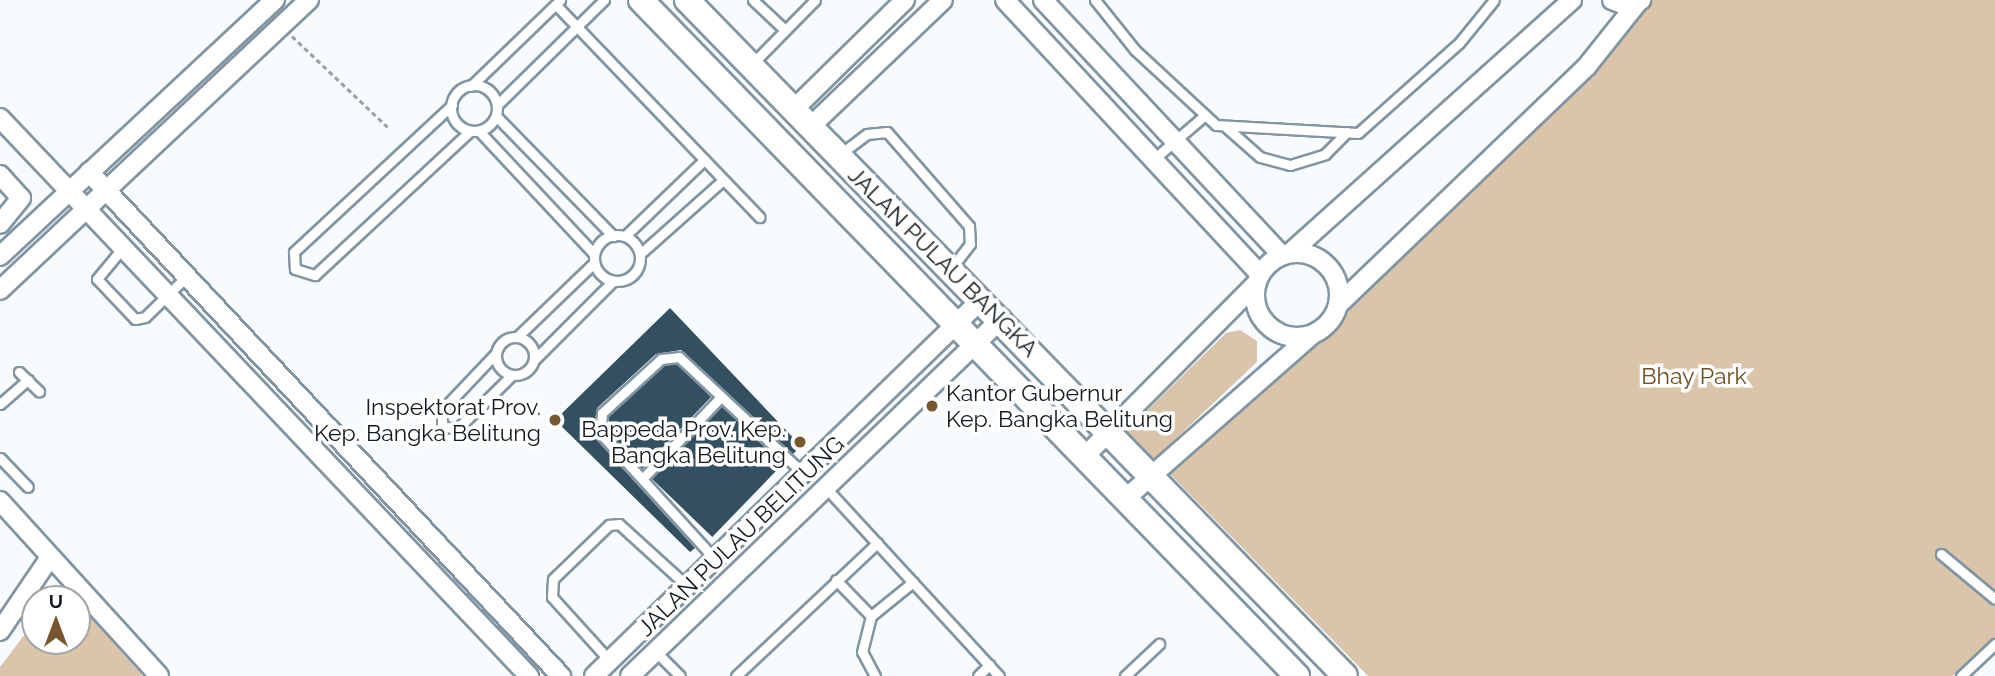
<!DOCTYPE html>
<style>
body{margin:0}
#map{position:relative;width:1995px;height:676px;overflow:hidden;background:#f7fbfe;font-family:Raleway,sans-serif}
div>[style]{position:absolute}
[style*='--x']{left:calc(var(--x)*1px);top:calc(var(--y)*1px);width:calc(var(--w)*1px);rotate:calc(var(--a)*1deg)}
.green>*{inset:0;background:#dac4aa}
.building>*{inset:0;background:#335061;transform-origin:0 0}
.path>*{height:2.5px;margin-top:-1.25px;transform-origin:0;background:repeating-linear-gradient(90deg,#9ba1a5 0 5px,transparent 0 8.5px)}
.roads{filter:drop-shadow(2px 0 #8195a2) drop-shadow(-2px 0 #8195a2) drop-shadow(0 2px #8195a2) drop-shadow(0 -2px #8195a2)}
.lane>*{height:9px;margin:-4.5px;padding:0 4.5px;transform-origin:4.5px;border-radius:4.5px;background:#fff}
.lane>.ring{margin:-4.5px;padding:0;box-sizing:content-box;background:none;border:9px solid #fff;border-radius:50%}
.street>*{height:18px;margin:-9px;padding:0 9px;transform-origin:9px;border-radius:9px;background:#fff}
.street>.ring{margin:-9px;padding:0;box-sizing:content-box;background:none;border:18px solid #fff;border-radius:50%}
.secondary>*{height:24px;margin:-12px;padding:0 12px;transform-origin:12px;border-radius:12px;background:#fff}
.dots>*{width:19px;height:19px;translate:-50% -50%;box-sizing:border-box;border:4px solid #fff;border-radius:50%}
span{translate:-50% -50%;white-space:nowrap;text-align:center;line-height:1.15;-webkit-text-stroke:7px #fff;paint-order:stroke}
.street-label{font-size:23px;color:#131b20}
.park-label{font-size:23px;color:#6f4e22}
.poi-label{font-size:23px;color:#131b20}
.left{translate:0 -50%;text-align:left}
.right{translate:-100% -50%;text-align:right}
.north{position:absolute;left:21px;top:585px;width:70px;height:70px;box-sizing:border-box;background:#fff;border:2px solid #a1a4a6;border-radius:50%;rotate:0deg;font-size:19px;font-weight:700;line-height:28px;text-align:center;color:#131b20}
.north::after{content:'';display:block;margin:auto;width:24px;height:32px;background:#77572d;clip-path:polygon(50% 0,100% 100%,50% 72%,0 100%)}
</style>
<div id="map">
<div class="green">
<div style="clip-path:polygon(1647px 0,1995px 0,1995px 638px,1953px 676px,1368px 676px,1169px 473px)"></div>
<div style="clip-path:polygon(1240px 330px,1257px 341px,1257px 362px,1151px 462px,1124px 433px,1226px 333px)"></div>
<div style="clip-path:polygon(77px 602px,143px 676px,0 676px,0 667px,35px 621px,35px 641px,77px 641px)"></div>
</div>
<div class="building">
<div style="clip-path:polygon(670px 308px,801px 446px,793px 454px,681px 350px,656px 354px,597px 408px,594px 437px,695px 548px,690px 552px,555px 420px)"></div>
<div style="clip-path:polygon(677px 364px,711px 397px,642px 469px,607px 431px,609px 416px,664px 366px)"></div>
<div style="left:722px;top:406px;width:84px;height:101px;rotate:44deg"></div>
</div>
<div class="path">
<div style="--x:292;--y:36;--w:132;--a:43.5"></div>
</div>
<div class="roads">
<div class="lane">
<div style="--x:753;--y:0;--w:44;--a:43.2"></div>
<div style="--x:1095;--y:0;--w:64;--a:51.3"></div>
<div style="--x:1135;--y:50;--w:110;--a:42.8"></div>
<div style="--x:1216;--y:125;--w:142;--a:3.2"></div>
<div style="--x:1358;--y:133;--w:135;--a:-41.7"></div>
<div style="--x:1459;--y:43;--w:55;--a:-50.9"></div>
<div style="--x:556;--y:5;--w:294;--a:46.2"></div>
<div style="--x:751;--y:65;--w:91;--a:-45.4"></div>
<div class="ring" style="left:451px;top:85px;width:37px;height:37px"></div>
<div style="--x:471;--y:86;--w:124;--a:-44"></div>
<div style="--x:452;--y:105;--w:216;--a:137.1"></div>
<div style="--x:294;--y:252;--w:17;--a:87"></div>
<div style="--x:295;--y:269;--w:21;--a:17"></div>
<div style="--x:315;--y:275;--w:212;--a:-42.9"></div>
<div style="--x:497;--y:105;--w:150;--a:-44.5"></div>
<div style="--x:496;--y:116;--w:168;--a:45.7"></div>
<div style="--x:1226;--y:127;--w:45;--a:41.4"></div>
<div style="--x:1260;--y:157;--w:31;--a:15"></div>
<div style="--x:1290;--y:165;--w:37;--a:-17"></div>
<div style="--x:1325;--y:154;--w:31;--a:-45"></div>
<div style="--x:479;--y:131;--w:168;--a:46.9"></div>
<div style="--x:839;--y:155;--w:35;--a:-37"></div>
<div style="--x:867;--y:134;--w:20;--a:-6"></div>
<div style="--x:887;--y:132;--w:125;--a:48.9"></div>
<div style="--x:969;--y:226;--w:18;--a:87"></div>
<div style="--x:970;--y:244;--w:31;--a:128"></div>
<div style="--x:1155;--y:158;--w:65;--a:-40.6"></div>
<div class="ring" style="left:594px;top:235px;width:37px;height:37px"></div>
<div style="--x:625;--y:236;--w:110;--a:-43.9"></div>
<div style="--x:125;--y:245;--w:44;--a:129.5"></div>
<div style="--x:97;--y:279;--w:55;--a:46.5"></div>
<div style="--x:135;--y:319;--w:10;--a:-11"></div>
<div style="--x:145;--y:317;--w:59;--a:-44.3"></div>
<div style="--x:640;--y:254;--w:111;--a:-41.7"></div>
<div style="--x:517;--y:337;--w:107;--a:-43.9"></div>
<div class="ring" style="left:496px;top:337px;width:29px;height:29px"></div>
<div style="--x:496;--y:353;--w:79;--a:133.5"></div>
<div style="--x:442;--y:410;--w:16;--a:90"></div>
<div style="--x:442;--y:426;--w:15;--a:11"></div>
<div style="--x:457;--y:429;--w:77;--a:-44.5"></div>
<div style="--x:534;--y:360;--w:112;--a:-45"></div>
<div style="--x:19;--y:372;--w:28;--a:44"></div>
<div style="--x:0;--y:404;--w:37;--a:-41"></div>
<div style="--x:0;--y:458;--w:40;--a:46"></div>
<div style="--x:642;--y:479;--w:114;--a:-46.1"></div>
<div style="--x:827;--y:489;--w:254;--a:47.4"></div>
<div style="--x:1941;--y:554;--w:70;--a:39.8"></div>
<div style="--x:713;--y:557;--w:168;--a:-132.3"></div>
<div style="--x:600;--y:433;--w:20;--a:-84"></div>
<div style="--x:602;--y:413;--w:80;--a:-42.5"></div>
<div style="--x:661;--y:359;--w:18;--a:-6"></div>
<div style="--x:679;--y:357;--w:170;--a:43.1"></div>
<div style="--x:836;--y:580;--w:50;--a:45.8"></div>
<div style="--x:655;--y:651;--w:35;--a:45"></div>
<div style="--x:609;--y:660;--w:85;--a:-132.1"></div>
<div style="--x:552;--y:597;--w:18;--a:-87"></div>
<div style="--x:553;--y:579;--w:78;--a:-44"></div>
<div style="--x:609;--y:525;--w:10;--a:-6"></div>
<div style="--x:619;--y:524;--w:89;--a:42.3"></div>
<div style="--x:736;--y:676;--w:194;--a:-43.3"></div>
<div style="--x:875;--y:676;--w:27;--a:-118"></div>
<div style="--x:862;--y:652;--w:37;--a:-76"></div>
<div style="--x:871;--y:616;--w:54;--a:-39"></div>
<div style="--x:978;--y:676;--w:16;--a:-45"></div>
<div style="--x:1125;--y:676;--w:47;--a:-43.3"></div>
<div style="--x:1961;--y:676;--w:47;--a:-43.3"></div>
</div>
<div class="street">
<div style="--x:1005;--y:0;--w:374;--a:47.1"></div>
<div style="--x:1043;--y:0;--w:349;--a:46.9"></div>
<div style="--x:1612;--y:0;--w:14;--a:21"></div>
<div style="--x:1625;--y:5;--w:17;--a:-17"></div>
<div style="--x:793;--y:110;--w:157;--a:-44.5"></div>
<div style="--x:0;--y:118;--w:769;--a:46.53"></div>
<div style="--x:809;--y:128;--w:185;--a:-43.7"></div>
<div style="--x:89;--y:172;--w:691;--a:46.88"></div>
<div style="--x:0;--y:175;--w:31;--a:48"></div>
<div style="--x:21;--y:198;--w:33;--a:129"></div>
<div class="ring" style="left:1255px;top:253px;width:66px;height:66px"></div>
<div style="--x:1290;--y:253;--w:379;--a:-41.9"></div>
<div style="--x:0;--y:256;--w:376;--a:-43"></div>
<div style="--x:0;--y:290;--w:424;--a:-43.2"></div>
<div style="--x:1338;--y:305;--w:345;--a:-43.8"></div>
<div style="--x:1587;--y:66;--w:82;--a:-51.4"></div>
<div style="--x:1086;--y:455;--w:240;--a:-45.2"></div>
<div style="--x:1125;--y:499;--w:249;--a:-41.3"></div>
<div style="--x:0;--y:501;--w:236;--a:47.7"></div>
<div style="--x:0;--y:631;--w:87;--a:-55.8"></div>
<div style="--x:594;--y:676;--w:541;--a:-44.18"></div>
<div style="--x:630;--y:676;--w:516;--a:-43.9"></div>
</div>
<div class="secondary">
<div style="--x:641;--y:0;--w:942;--a:45.86"></div>
<div style="--x:687;--y:0;--w:943;--a:45.77"></div>
</div>
</div>
<div class="dots">
<div style="left:932px;top:406px;background:#77572d"></div>
<div style="left:555px;top:420px;background:#77572d"></div>
<div style="left:800px;top:442px;background:#77572d"></div>
</div>
<div class="street-label">
<span style="left:943px;top:262px;rotate:45deg">JALAN PULAU BANGKA</span>
<span style="left:741px;top:536px;rotate:-44deg">JALAN PULAU BELITUNG</span>
</div>
<div class="park-label">
<span style="left:1694px;top:376px">Bhay Park</span>
</div>
<div class="poi-label">
<span class="left" style="left:946px;top:406px">Kantor Gubernur<br>Kep. Bangka Belitung</span>
<span class="right" style="left:541px;top:420px">Inspektorat Prov.<br>Kep. Bangka Belitung</span>
<span class="right" style="left:786px;top:442px">Bappeda Prov. Kep.<br>Bangka Belitung</span>
</div>
<div class="north">U</div>
</div>
